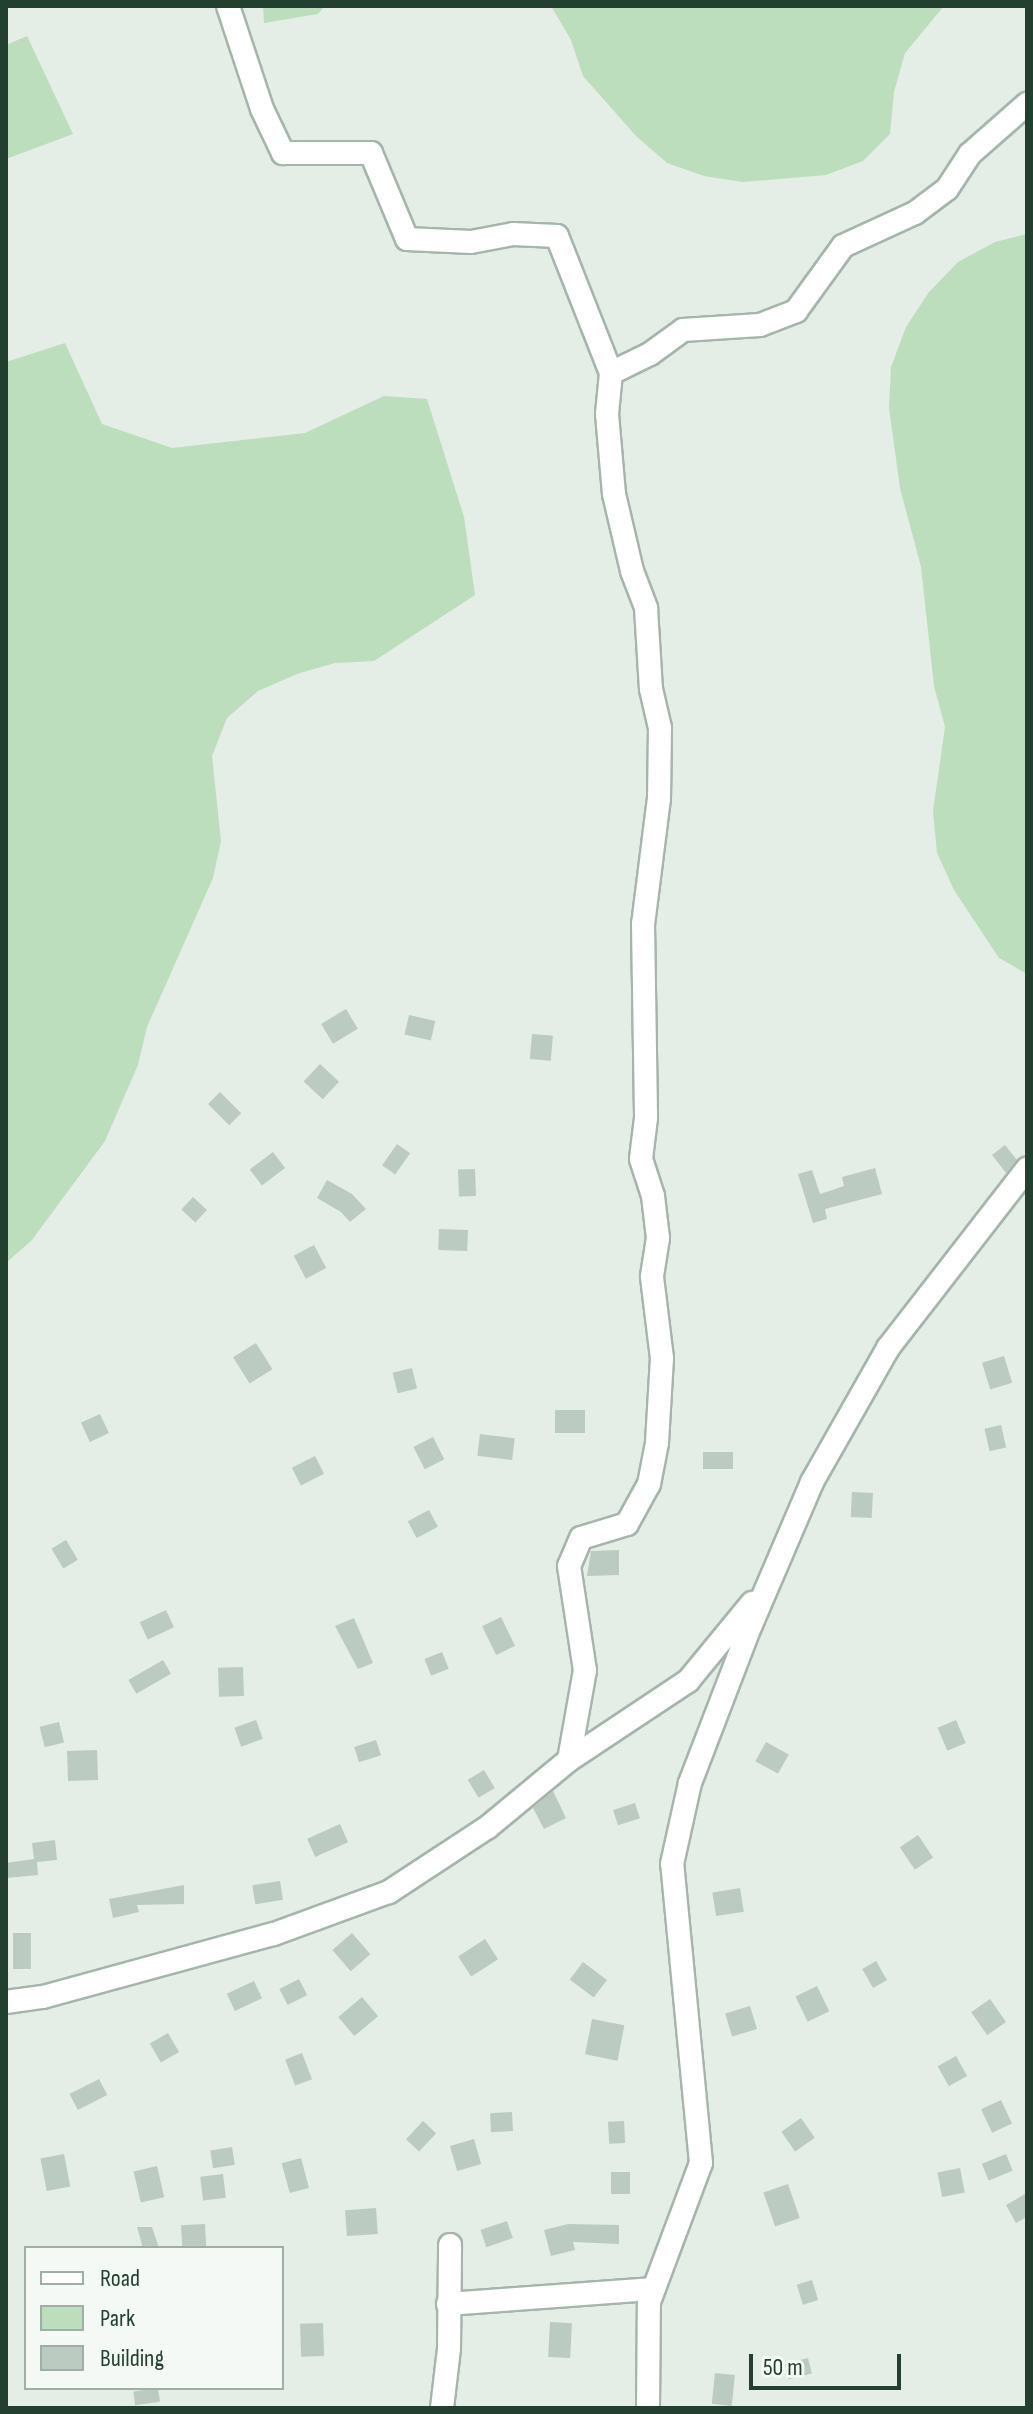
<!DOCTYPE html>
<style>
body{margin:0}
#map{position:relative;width:1033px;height:2414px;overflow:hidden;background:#e4ede6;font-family:"Sofia Sans Condensed",sans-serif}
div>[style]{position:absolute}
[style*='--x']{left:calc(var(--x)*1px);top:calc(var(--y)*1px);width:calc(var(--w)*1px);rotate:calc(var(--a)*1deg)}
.green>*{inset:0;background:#bddebd}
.building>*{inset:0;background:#bccbc1;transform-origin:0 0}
.roads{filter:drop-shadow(2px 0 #a6b5ac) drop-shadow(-2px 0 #a6b5ac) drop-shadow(0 2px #a6b5ac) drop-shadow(0 -2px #a6b5ac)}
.minor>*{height:22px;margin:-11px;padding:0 11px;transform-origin:11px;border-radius:11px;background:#fff}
span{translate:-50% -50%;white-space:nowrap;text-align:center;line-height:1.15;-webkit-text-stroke:6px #f4f9f5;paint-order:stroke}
.frame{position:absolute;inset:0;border:8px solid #233f30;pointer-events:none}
.legend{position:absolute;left:24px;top:2246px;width:260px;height:144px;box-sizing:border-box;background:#f4f9f5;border:2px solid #a0afa6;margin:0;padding:10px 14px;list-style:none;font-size:24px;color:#233f30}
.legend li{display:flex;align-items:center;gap:16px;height:40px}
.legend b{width:40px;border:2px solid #a0afa6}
.scale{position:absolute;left:749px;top:2354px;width:152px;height:36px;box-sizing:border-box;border:4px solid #233f30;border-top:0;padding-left:10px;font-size:24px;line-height:28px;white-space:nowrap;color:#233f30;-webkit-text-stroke:6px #f4f9f5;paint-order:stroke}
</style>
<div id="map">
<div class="green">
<div style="clip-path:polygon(263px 6px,325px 6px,318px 14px,264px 23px)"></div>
<div style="clip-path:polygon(551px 6px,944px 6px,905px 53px,894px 92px,890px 134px,863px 161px,826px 175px,743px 182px,704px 176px,667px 163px,636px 136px,583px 76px,571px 40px)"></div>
<div style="clip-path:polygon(27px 36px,73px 134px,6px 159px,6px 45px)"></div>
<div style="clip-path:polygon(1027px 234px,1027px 974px,999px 958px,954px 890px,937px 853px,933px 811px,945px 727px,934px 686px,921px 567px,900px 488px,889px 408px,891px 367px,906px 327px,929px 292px,958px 262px,995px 242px)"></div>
<div style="clip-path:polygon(65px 343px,102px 424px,172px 448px,305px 433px,384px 396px,427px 399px,464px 517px,475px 595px,374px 661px,335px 663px,297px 674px,258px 691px,227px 718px,212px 756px,221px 841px,213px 878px,147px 1027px,138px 1065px,105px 1141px,32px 1240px,6px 1263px,6px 362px)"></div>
</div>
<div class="building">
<div style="left:346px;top:1009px;width:23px;height:29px;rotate:59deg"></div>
<div style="left:409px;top:1015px;width:27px;height:20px;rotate:13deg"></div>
<div style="left:532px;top:1034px;width:21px;height:25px;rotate:5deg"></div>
<div style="left:320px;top:1064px;width:26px;height:24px;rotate:43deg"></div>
<div style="left:220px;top:1092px;width:30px;height:17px;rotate:45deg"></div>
<div style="left:397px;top:1144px;width:16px;height:26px;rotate:35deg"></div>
<div style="clip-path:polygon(1005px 1145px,1017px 1160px,1006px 1173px,992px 1155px)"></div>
<div style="left:273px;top:1152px;width:20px;height:29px;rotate:53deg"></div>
<div style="clip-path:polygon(875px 1168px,882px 1194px,825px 1209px,827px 1219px,813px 1223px,798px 1174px,812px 1170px,820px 1194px,844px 1186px,842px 1177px)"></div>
<div style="left:475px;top:1169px;width:27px;height:17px;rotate:88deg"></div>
<div style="clip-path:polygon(327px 1180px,352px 1194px,366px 1209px,350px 1222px,341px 1212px,317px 1198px)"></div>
<div style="left:193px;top:1197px;width:19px;height:17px;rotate:43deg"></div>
<div style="left:439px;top:1229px;width:29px;height:21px;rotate:2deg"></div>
<div style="left:314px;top:1245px;width:26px;height:23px;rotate:62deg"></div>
<div style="left:256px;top:1343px;width:31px;height:27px;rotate:58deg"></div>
<div style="left:1004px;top:1356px;width:28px;height:23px;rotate:73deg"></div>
<div style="left:412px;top:1368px;width:21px;height:20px;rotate:76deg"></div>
<div style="left:585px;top:1410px;width:23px;height:30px;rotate:90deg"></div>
<div style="left:100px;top:1414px;width:21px;height:21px;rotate:65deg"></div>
<div style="left:1001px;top:1425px;width:23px;height:17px;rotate:77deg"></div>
<div style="left:480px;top:1434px;width:35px;height:22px;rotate:7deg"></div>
<div style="left:433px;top:1437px;width:25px;height:22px;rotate:63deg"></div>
<div style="left:703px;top:1452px;width:30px;height:17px"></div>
<div style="left:315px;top:1456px;width:20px;height:26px;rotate:63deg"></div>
<div style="left:852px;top:1492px;width:21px;height:25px;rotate:3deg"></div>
<div style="left:429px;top:1510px;width:19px;height:24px;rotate:62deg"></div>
<div style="left:66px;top:1540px;width:23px;height:17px;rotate:59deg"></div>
<div style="clip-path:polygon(619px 1550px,619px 1575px,587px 1576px,591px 1551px)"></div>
<div style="left:166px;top:1610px;width:19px;height:29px;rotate:65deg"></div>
<div style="left:501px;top:1617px;width:32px;height:21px;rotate:64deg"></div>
<div style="clip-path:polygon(354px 1618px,373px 1663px,358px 1669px,335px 1626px)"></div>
<div style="left:442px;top:1652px;width:18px;height:19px;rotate:68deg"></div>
<div style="left:163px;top:1660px;width:16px;height:40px;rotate:60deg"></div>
<div style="left:243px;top:1667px;width:29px;height:25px;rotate:88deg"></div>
<div style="left:256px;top:1720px;width:20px;height:23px;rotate:70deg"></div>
<div style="left:956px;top:1720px;width:25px;height:20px;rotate:67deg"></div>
<div style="left:59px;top:1722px;width:21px;height:20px;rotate:76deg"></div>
<div style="left:376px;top:1740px;width:16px;height:23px;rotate:72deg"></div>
<div style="left:766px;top:1742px;width:26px;height:22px;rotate:29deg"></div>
<div style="left:97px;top:1750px;width:30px;height:30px;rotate:88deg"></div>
<div style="left:484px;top:1770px;width:21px;height:19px;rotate:59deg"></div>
<div style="clip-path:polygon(553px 1791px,566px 1818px,544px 1829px,533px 1808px)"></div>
<div style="left:635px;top:1803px;width:16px;height:23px;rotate:72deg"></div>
<div style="left:340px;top:1824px;width:20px;height:36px;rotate:66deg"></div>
<div style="left:918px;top:1835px;width:27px;height:22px;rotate:56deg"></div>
<div style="clip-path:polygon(55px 1840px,57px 1860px,37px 1862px,38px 1875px,6px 1878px,6px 1863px,34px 1859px,32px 1843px)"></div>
<div style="left:280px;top:1881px;width:19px;height:28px;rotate:81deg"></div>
<div style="clip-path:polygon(184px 1885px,184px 1904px,137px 1905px,139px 1912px,113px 1918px,109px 1899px)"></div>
<div style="left:740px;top:1888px;width:24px;height:28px;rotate:81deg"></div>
<div style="left:13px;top:1933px;width:18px;height:36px"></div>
<div style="left:352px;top:1933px;width:28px;height:26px;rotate:49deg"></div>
<div style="left:485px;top:1939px;width:24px;height:32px;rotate:57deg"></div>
<div style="left:876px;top:1961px;width:22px;height:16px;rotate:60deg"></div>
<div style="left:583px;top:1962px;width:30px;height:22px;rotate:37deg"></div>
<div style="left:299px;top:1979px;width:18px;height:22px;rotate:63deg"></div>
<div style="left:254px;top:1981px;width:19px;height:30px;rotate:65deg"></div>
<div style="left:817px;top:1986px;width:28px;height:24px;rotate:64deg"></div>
<div style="left:362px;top:1997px;width:25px;height:31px;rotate:50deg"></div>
<div style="left:990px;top:1999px;width:28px;height:23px;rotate:55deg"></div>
<div style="left:750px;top:2006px;width:24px;height:26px;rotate:73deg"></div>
<div style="left:592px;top:2019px;width:33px;height:36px;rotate:11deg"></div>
<div style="left:168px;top:2033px;width:22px;height:21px;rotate:60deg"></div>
<div style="left:302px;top:2053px;width:28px;height:18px;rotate:69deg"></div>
<div style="left:956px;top:2056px;width:23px;height:21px;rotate:61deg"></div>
<div style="left:99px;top:2079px;width:18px;height:33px;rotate:63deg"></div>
<div style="left:1001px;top:2100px;width:26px;height:22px;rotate:65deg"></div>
<div style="left:512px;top:2112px;width:19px;height:22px;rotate:87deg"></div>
<div style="left:801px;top:2118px;width:24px;height:24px;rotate:55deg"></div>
<div style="left:423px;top:2121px;width:18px;height:25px;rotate:43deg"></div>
<div style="left:624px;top:2121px;width:22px;height:16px;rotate:87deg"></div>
<div style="left:474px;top:2139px;width:26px;height:25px;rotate:74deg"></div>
<div style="left:232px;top:2147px;width:18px;height:22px;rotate:81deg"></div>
<div style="left:64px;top:2154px;width:33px;height:24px;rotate:79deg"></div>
<div style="left:1006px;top:2154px;width:18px;height:26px;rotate:68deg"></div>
<div style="left:301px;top:2158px;width:31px;height:20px;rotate:75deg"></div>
<div style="left:157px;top:2166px;width:32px;height:24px;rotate:77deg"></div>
<div style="left:960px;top:2168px;width:25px;height:23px;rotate:79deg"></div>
<div style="left:611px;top:2172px;width:19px;height:22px"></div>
<div style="left:223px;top:2174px;width:24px;height:23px;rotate:83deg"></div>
<div style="left:788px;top:2184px;width:36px;height:26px;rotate:71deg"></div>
<div style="clip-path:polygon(1027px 2193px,1027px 2217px,1016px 2223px,1006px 2205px)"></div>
<div style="left:376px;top:2208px;width:26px;height:31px;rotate:86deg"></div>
<div style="left:507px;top:2221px;width:18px;height:28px;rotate:71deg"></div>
<div style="left:205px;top:2224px;width:22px;height:24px;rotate:87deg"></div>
<div style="clip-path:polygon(568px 2224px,619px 2225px,619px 2244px,573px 2242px,575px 2250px,551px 2256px,544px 2230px)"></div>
<div style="clip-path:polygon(137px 2227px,152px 2227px,159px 2248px,143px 2248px)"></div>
<div style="left:812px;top:2280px;width:21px;height:16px;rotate:73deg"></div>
<div style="left:550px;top:2322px;width:22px;height:35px;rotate:3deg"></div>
<div style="left:323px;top:2323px;width:33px;height:23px;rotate:88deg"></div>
<div style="left:808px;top:2358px;width:16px;height:24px;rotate:76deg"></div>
<div style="left:715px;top:2373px;width:20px;height:31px;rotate:6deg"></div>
<div style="left:158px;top:2388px;width:14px;height:25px;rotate:82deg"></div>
</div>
<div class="roads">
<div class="minor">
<div style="--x:228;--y:6;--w:108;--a:71.7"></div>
<div style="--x:262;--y:109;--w:49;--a:64.5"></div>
<div style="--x:283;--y:153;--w:88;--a:0"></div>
<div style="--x:371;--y:153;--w:93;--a:67.3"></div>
<div style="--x:407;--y:239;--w:64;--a:2.7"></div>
<div style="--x:471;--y:242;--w:43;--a:-10.8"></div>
<div style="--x:513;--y:234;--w:44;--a:2.6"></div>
<div style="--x:557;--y:236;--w:147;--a:68.5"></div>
<div style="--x:611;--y:373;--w:41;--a:95.6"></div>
<div style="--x:607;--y:414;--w:80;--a:85"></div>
<div style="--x:614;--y:494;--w:79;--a:76.8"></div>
<div style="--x:632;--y:571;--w:40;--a:69"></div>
<div style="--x:646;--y:608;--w:81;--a:86.5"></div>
<div style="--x:651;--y:689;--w:40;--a:77"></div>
<div style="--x:660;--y:728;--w:70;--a:90.8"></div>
<div style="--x:659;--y:798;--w:127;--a:97.2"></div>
<div style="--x:643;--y:924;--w:194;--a:89.1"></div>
<div style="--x:646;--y:1118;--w:41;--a:97"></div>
<div style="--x:641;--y:1159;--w:39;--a:72"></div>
<div style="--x:653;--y:1196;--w:42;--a:83.2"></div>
<div style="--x:658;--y:1238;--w:39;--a:99"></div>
<div style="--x:652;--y:1277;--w:82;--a:83"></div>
<div style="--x:662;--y:1358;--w:85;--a:93.4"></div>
<div style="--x:657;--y:1443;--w:42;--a:101"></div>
<div style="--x:649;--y:1484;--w:46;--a:118.8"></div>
<div style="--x:627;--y:1524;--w:48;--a:163.1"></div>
<div style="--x:581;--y:1538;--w:30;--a:113"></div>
<div style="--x:569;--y:1566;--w:105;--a:81.3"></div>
<div style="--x:585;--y:1670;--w:91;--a:100.1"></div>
<div style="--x:611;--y:373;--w:43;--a:-26"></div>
<div style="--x:650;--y:354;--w:41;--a:-36"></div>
<div style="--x:683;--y:330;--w:77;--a:-3.7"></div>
<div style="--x:760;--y:325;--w:39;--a:-21"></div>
<div style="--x:796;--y:311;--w:80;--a:-54.1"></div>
<div style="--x:843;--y:246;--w:79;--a:-24.6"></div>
<div style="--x:915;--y:213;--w:40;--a:-37"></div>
<div style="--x:947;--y:189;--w:42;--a:-56.7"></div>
<div style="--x:970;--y:154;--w:76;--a:-41.3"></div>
<div style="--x:6;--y:2002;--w:37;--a:-8"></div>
<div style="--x:43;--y:1997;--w:239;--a:-15.3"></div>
<div style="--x:274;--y:1934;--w:122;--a:-20.1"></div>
<div style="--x:389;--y:1892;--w:118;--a:-33.3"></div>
<div style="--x:488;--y:1827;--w:105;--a:-39.6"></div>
<div style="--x:569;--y:1760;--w:143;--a:-33.6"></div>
<div style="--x:688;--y:1681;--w:101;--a:-50.6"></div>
<div style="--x:448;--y:2304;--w:206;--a:-4.2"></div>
<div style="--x:442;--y:2408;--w:60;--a:-83.3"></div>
<div style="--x:449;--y:2348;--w:103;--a:-89.4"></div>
<div style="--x:648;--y:2408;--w:106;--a:-89.5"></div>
<div style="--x:649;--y:2302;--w:148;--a:-69.5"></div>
<div style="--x:701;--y:2163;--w:300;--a:-95.5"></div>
<div style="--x:672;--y:1864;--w:83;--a:-77.5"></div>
<div style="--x:690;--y:1783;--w:167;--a:-69"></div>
<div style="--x:750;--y:1627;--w:158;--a:-66.8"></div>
<div style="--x:812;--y:1482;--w:154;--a:-60.4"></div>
<div style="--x:888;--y:1348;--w:227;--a:-52.2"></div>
</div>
</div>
<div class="frame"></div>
<ul class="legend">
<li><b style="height:10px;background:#fff"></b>Road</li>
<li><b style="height:22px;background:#bddebd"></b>Park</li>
<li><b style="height:22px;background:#bccbc1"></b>Building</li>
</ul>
<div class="scale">50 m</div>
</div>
